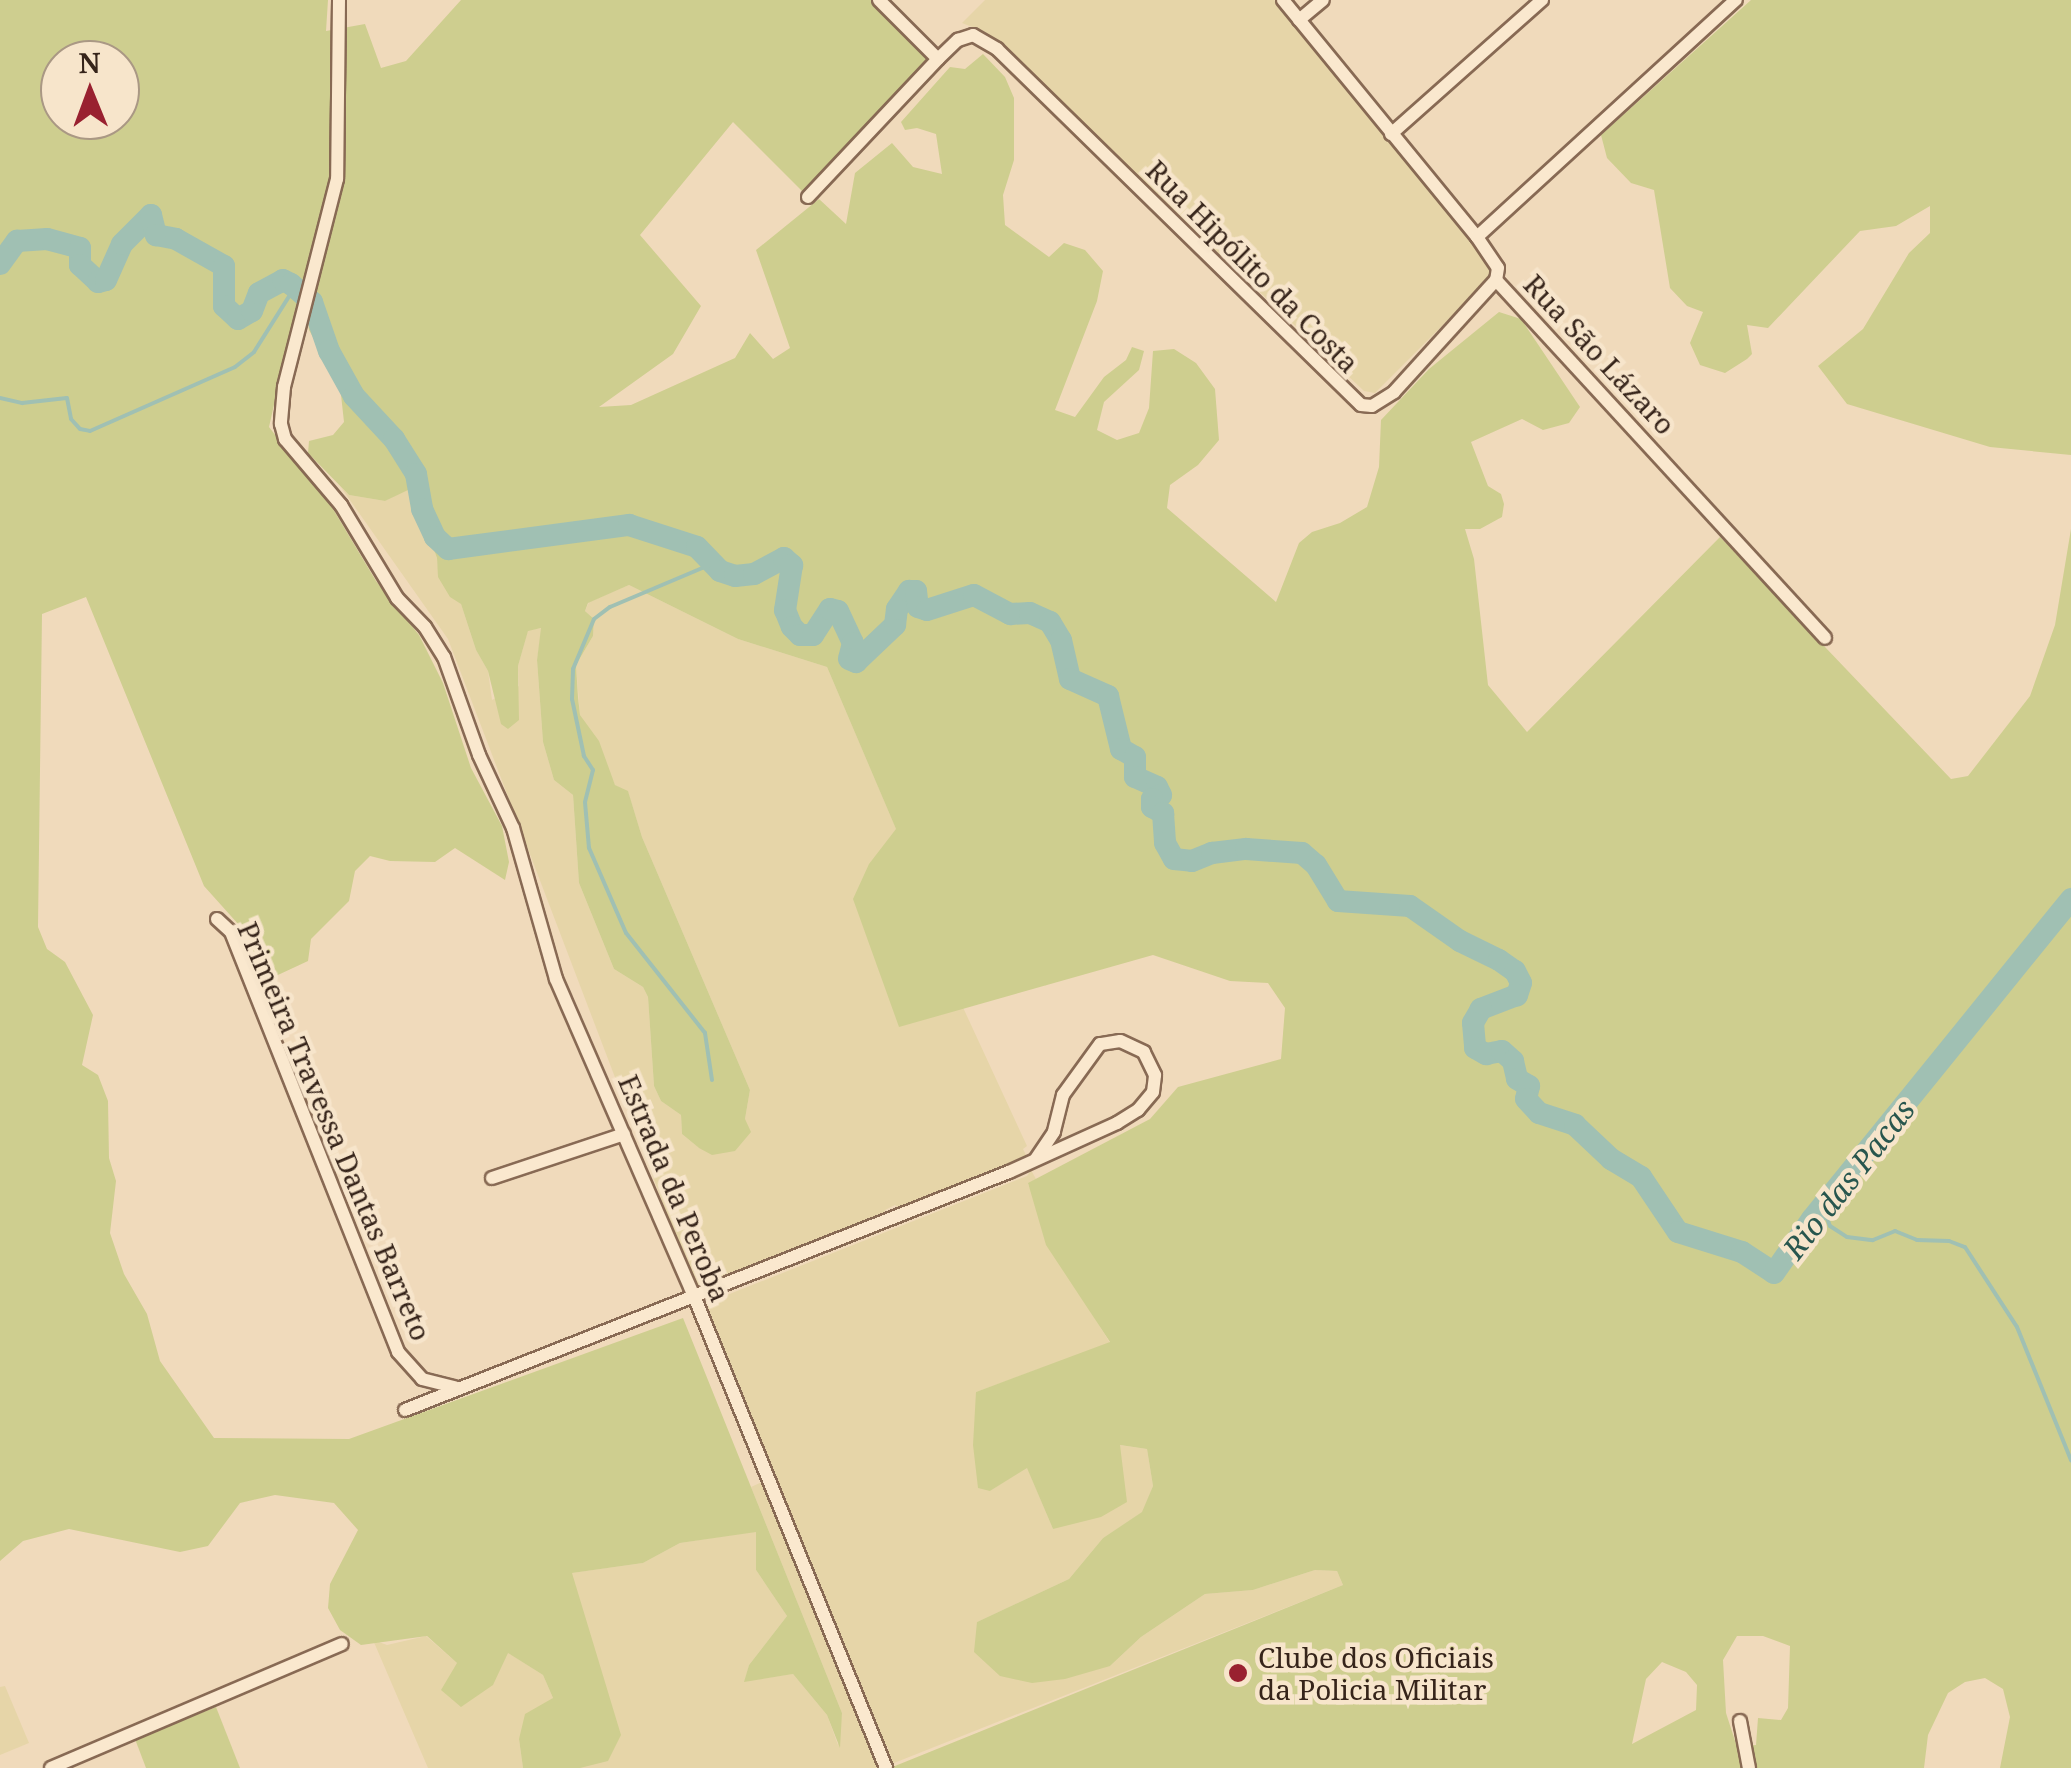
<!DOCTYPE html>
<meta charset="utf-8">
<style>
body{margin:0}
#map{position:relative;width:2071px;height:1768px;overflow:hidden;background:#f0dabb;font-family:"Noto Serif",serif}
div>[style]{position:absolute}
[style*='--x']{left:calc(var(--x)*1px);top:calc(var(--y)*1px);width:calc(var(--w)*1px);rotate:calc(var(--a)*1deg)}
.farmland>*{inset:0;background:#e6d5a8}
.green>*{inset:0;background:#cece8f}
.stream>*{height:4px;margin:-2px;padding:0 2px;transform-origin:2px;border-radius:2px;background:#a0c0b3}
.river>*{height:22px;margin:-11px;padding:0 11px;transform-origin:11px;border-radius:11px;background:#a0c0b3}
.roads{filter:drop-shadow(2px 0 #886a54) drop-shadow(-2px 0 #886a54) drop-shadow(0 2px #886a54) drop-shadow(0 -2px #886a54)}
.minor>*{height:12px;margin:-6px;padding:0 6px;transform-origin:6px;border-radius:6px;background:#fae8ce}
.dots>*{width:28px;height:28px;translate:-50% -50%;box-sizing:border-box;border:5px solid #f7e5cb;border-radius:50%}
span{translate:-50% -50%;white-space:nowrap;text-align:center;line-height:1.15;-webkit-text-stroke:9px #f7e5cb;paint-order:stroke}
.street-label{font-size:28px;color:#36241a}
.poi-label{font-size:28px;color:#36241a}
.left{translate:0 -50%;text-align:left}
.water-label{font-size:30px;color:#28564e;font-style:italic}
.north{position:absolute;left:40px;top:40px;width:100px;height:100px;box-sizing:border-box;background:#f7e5cb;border:2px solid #aa9884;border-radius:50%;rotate:359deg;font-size:28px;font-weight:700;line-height:40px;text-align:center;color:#36241a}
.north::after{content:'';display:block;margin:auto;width:35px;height:45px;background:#992130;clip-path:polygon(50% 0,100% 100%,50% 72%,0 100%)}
</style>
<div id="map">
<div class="farmland">
<div style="clip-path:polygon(985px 0,1274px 0,1475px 241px,1494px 274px,1375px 393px,1364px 391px,985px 32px,962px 23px)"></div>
<div style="clip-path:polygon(340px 486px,349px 495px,385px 501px,408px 489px,413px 493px,437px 558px,439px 577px,461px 604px,476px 650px,488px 671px,492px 700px,519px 686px,518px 666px,528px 630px,542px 628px,537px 660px,543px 742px,554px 780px,573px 795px,579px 883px,614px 969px,643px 987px,648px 997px,654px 1086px,661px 1101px,681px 1115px,682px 1134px,699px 1148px,745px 1119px,750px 1090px,642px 837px,628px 792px,615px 785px,580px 715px,576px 665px,593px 636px,594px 619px,585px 611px,589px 602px,629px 585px,738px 639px,827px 667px,912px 866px,918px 910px,1027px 1146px,1023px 1149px,1029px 1161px,901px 1210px,895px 1205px,885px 1210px,882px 1218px,696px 1290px,448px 639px)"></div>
<div style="clip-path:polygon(1031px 1170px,1036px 1179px,1028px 1184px,1069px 1277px,1110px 1343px,976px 1392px,990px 1491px,1027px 1467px,1053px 1529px,1121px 1470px,1119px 1445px,1147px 1449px,1153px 1486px,1143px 1512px,1103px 1538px,1069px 1579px,977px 1622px,1110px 1666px,1141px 1637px,1205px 1594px,1253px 1590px,1315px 1570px,1337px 1571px,1343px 1585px,889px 1765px,888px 1747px,879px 1739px,706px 1308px,712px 1301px,1027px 1176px)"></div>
<div style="clip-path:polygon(762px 1482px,879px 1768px,580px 1768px,571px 1573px,643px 1563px,680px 1543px,757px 1531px,756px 1570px,787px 1616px,749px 1665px,745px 1681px,793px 1674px,827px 1715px,838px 1745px,842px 1713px,751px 1487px)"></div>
<div style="clip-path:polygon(426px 1636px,457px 1663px,507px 1652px,543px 1675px,553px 1698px,519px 1739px,523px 1768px,428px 1768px,373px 1640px,387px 1645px)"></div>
<div style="clip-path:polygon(5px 1686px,29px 1743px,0 1755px,0 1687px)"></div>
</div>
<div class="green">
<div style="clip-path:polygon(evenodd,0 0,328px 0,326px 31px,365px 24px,381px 68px,406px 61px,461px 0,871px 0,931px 61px,804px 193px,733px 122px,640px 235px,701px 306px,673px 354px,599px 407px,631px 405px,735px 358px,750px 333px,773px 359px,790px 348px,756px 250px,819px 199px,846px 224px,855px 173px,892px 143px,913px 167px,942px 174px,936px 134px,917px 128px,905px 130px,901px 122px,950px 67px,965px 69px,983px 54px,1005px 77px,1014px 98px,1014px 160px,1003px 195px,1005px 225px,1049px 257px,1064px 243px,1085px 250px,1103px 271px,1097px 301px,1055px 410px,1075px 417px,1104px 377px,1126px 360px,1132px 347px,1144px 351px,1139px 370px,1104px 402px,1097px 430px,1117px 440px,1139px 433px,1149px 408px,1153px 351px,1174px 349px,1196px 363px,1215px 389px,1219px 440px,1198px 465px,1170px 485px,1167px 508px,1276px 602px,1299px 543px,1312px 532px,1340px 523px,1367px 507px,1379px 467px,1381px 420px,1429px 369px,1499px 312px,1521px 319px,1580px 407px,1569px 423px,1543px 430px,1522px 419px,1471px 442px,1488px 486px,1501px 494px,1504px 504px,1502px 517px,1480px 529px,1465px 529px,1474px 559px,1488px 685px,1527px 732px,1720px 537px,1951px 779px,1968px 776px,2030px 696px,2055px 625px,2071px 529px,2071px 1768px,2000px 1768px,2010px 1717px,2003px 1689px,1985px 1678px,1965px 1682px,1948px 1693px,1928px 1735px,1924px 1768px,890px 1768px,1343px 1585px,1337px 1571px,1315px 1570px,1253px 1590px,1205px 1594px,1141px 1637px,1110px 1666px,1065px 1679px,1032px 1683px,1000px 1676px,974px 1652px,977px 1622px,1069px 1579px,1103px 1538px,1142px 1512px,1153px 1486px,1147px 1449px,1120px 1445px,1127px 1502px,1101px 1517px,1053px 1529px,1027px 1468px,990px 1491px,978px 1488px,973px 1445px,976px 1392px,1110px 1342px,1046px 1245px,1028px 1183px,1150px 1119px,1178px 1087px,1281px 1059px,1285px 1008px,1268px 983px,1230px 981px,1153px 955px,899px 1027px,853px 899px,869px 864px,896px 829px,827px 667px,738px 639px,629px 585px,588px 603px,585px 611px,594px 619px,593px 636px,576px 665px,578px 697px,580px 715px,599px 741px,615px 785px,628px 791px,642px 837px,750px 1090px,745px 1119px,751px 1132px,735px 1151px,712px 1155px,699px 1148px,682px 1134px,681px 1115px,661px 1101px,654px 1086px,648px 997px,643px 987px,614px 969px,579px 883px,573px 795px,554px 780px,543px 742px,537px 660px,541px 628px,528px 631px,518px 666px,519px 720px,508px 729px,501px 724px,488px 671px,476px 650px,461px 604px,450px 597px,438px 577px,437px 558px,413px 493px,408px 490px,385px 501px,349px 495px,308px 453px,309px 441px,333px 435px,344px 422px,340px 386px,309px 330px,307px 313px,315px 298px,302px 280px,269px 427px,333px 509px,376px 581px,419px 635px,443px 683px,471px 768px,502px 826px,509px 862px,505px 880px,455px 848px,435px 862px,390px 861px,370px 856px,355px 871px,349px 901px,311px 939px,308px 961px,265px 981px,239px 925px,204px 886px,86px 597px,42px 614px,38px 927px,47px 949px,65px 962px,93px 1015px,82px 1065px,98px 1075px,108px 1101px,109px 1158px,116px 1181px,110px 1233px,124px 1274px,147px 1314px,160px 1361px,214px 1438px,349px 1439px,683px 1318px,842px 1713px,840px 1748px,827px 1715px,793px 1674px,744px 1682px,749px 1665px,787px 1616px,756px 1570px,756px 1532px,680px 1543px,643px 1563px,572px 1573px,621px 1735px,608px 1761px,580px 1768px,523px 1768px,519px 1739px,525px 1714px,553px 1698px,543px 1675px,508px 1653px,493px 1685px,461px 1707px,441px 1690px,457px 1663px,427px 1636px,361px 1645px,340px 1630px,328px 1608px,330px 1584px,358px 1530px,334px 1503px,275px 1495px,240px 1503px,208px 1546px,180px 1552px,69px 1529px,23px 1541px,0 1561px,0 0,60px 60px,120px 60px,120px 120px,60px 120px,60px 60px,0 0,1737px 1636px,1763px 1636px,1790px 1646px,1788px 1708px,1781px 1720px,1758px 1718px,1756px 1745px,1737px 1747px,1726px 1713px,1723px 1660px,1737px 1636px,0 0,1662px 1662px,1686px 1672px,1697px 1685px,1696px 1710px,1632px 1744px,1646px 1679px,1662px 1662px)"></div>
<div style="clip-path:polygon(1751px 0,2071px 0,2071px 455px,1990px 447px,1847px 404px,1818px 366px,1863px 329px,1909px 253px,1930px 233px,1930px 206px,1896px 226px,1860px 231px,1768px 328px,1747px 325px,1752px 354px,1747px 359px,1725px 373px,1700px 365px,1690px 343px,1703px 312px,1687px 306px,1670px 288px,1654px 190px,1631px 183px,1607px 158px,1601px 135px)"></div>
<div style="clip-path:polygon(216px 1707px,240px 1768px,146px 1768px,135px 1739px)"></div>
</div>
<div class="stream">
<div style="--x:0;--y:398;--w:23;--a:13"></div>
<div style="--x:22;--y:403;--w:45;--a:-6.3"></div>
<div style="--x:67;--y:398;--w:21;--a:79"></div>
<div style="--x:71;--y:419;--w:13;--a:48"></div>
<div style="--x:80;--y:429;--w:10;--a:11"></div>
<div style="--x:90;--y:431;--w:158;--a:-23.8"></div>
<div style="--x:235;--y:367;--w:24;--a:-38"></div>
<div style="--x:254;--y:352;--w:77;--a:-57.8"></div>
<div style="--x:712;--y:1080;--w:48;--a:-98.5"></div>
<div style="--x:705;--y:1033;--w:127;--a:-128.3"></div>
<div style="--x:626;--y:933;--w:93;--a:-113.5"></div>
<div style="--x:589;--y:848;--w:46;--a:-95"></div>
<div style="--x:585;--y:802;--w:33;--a:-76"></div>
<div style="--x:593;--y:770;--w:17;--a:-123"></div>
<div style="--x:584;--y:756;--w:58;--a:-101.9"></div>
<div style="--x:572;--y:699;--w:30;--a:-88"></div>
<div style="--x:573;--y:669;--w:54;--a:-67.2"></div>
<div style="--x:594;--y:619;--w:20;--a:-37"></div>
<div style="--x:610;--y:607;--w:113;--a:-22.9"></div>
<div style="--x:1823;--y:1206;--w:21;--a:71"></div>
<div style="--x:1830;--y:1226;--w:20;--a:33"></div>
<div style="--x:1847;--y:1237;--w:26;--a:7"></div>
<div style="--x:1873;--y:1240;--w:24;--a:-22"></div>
<div style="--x:1895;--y:1231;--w:24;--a:22"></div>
<div style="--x:1917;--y:1240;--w:32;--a:2"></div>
<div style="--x:1949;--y:1241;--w:17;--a:21"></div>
<div style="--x:1965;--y:1247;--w:95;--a:57"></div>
<div style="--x:2017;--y:1327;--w:144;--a:67.9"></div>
</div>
<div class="river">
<div style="--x:0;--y:264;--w:29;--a:-54"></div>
<div style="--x:17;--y:241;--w:30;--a:-4"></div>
<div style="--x:47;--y:239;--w:34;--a:15"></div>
<div style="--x:80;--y:248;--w:17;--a:90"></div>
<div style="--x:80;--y:265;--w:25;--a:43"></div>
<div style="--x:98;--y:282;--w:8;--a:-14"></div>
<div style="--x:106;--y:280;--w:39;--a:-66"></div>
<div style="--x:122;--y:244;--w:41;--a:-45"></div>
<div style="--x:151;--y:215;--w:21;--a:76"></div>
<div style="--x:156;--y:235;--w:20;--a:11"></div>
<div style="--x:176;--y:239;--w:55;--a:29.4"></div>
<div style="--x:224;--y:266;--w:40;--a:90"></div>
<div style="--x:224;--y:306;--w:19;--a:43"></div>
<div style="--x:238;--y:319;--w:16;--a:-30"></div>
<div style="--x:252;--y:311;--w:19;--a:-69"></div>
<div style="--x:259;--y:293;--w:27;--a:-28"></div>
<div style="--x:283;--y:280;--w:9;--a:27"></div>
<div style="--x:291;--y:284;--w:28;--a:41"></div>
<div style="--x:312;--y:302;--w:52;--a:70.9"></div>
<div style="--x:329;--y:351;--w:51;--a:60.9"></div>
<div style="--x:354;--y:396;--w:59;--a:47.1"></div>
<div style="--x:394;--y:439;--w:41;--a:57.8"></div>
<div style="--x:416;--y:474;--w:36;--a:80"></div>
<div style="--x:422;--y:509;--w:31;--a:65"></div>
<div style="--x:435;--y:537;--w:18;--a:43"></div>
<div style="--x:448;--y:549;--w:183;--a:-7.6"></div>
<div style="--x:629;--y:525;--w:71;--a:17.9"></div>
<div style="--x:697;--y:547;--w:33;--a:46"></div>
<div style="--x:720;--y:571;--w:16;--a:18"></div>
<div style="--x:735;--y:576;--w:19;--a:-6"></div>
<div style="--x:754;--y:574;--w:34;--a:-28"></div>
<div style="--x:784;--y:558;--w:11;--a:41"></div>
<div style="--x:792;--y:565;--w:46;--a:98.8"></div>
<div style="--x:785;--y:610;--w:18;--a:68"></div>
<div style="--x:792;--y:627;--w:11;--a:45"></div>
<div style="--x:800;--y:635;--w:13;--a:0"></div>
<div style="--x:813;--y:635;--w:31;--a:-57"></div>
<div style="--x:830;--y:609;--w:8;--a:14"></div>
<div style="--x:838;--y:611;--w:35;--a:65"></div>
<div style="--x:853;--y:643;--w:16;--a:104"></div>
<div style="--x:849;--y:659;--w:8;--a:23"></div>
<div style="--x:856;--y:662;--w:54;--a:-43.5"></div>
<div style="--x:895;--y:625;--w:16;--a:-83"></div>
<div style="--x:897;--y:609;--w:22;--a:-56"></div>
<div style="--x:909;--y:591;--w:7;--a:0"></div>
<div style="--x:916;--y:591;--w:16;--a:83"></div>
<div style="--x:918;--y:607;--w:9;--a:18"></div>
<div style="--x:927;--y:610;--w:49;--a:-17.7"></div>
<div style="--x:974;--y:595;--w:41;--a:27.8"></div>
<div style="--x:1010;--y:614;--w:20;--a:-3"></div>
<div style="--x:1030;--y:613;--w:22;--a:24"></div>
<div style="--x:1050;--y:622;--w:21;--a:59"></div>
<div style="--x:1061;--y:640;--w:40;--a:77"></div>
<div style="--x:1070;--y:679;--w:42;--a:24.1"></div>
<div style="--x:1108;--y:696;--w:55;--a:76.2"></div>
<div style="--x:1121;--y:749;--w:16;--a:30"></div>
<div style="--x:1135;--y:757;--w:20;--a:90"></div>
<div style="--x:1135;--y:777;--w:24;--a:24"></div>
<div style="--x:1157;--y:787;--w:9;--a:63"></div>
<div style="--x:1161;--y:795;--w:10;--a:156"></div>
<div style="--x:1152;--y:799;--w:8;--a:90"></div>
<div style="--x:1152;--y:807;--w:13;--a:29"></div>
<div style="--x:1163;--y:813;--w:30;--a:86"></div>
<div style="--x:1165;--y:843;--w:18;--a:61"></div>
<div style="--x:1174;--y:859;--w:18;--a:6"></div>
<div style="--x:1192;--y:861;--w:22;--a:-22"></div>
<div style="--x:1212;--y:853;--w:34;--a:-7"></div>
<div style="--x:1246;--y:849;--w:56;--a:4.1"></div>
<div style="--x:1302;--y:853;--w:18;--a:41"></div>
<div style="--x:1316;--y:865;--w:42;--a:58.6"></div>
<div style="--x:1338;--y:901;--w:72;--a:4"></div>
<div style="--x:1410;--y:906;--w:61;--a:35"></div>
<div style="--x:1460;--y:941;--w:43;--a:26"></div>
<div style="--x:1499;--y:960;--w:19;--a:35"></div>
<div style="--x:1515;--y:971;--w:13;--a:63"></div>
<div style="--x:1521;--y:983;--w:13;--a:108"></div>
<div style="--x:1517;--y:995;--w:39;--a:159"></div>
<div style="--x:1481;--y:1009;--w:16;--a:120"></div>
<div style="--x:1473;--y:1023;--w:25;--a:85"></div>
<div style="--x:1475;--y:1048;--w:13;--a:29"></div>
<div style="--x:1486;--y:1054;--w:16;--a:-11"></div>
<div style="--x:1502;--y:1051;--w:15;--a:42"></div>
<div style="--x:1513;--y:1061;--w:18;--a:77"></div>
<div style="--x:1517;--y:1079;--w:14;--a:30"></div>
<div style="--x:1529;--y:1086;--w:13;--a:103"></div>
<div style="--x:1526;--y:1099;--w:19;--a:47"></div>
<div style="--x:1539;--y:1113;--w:38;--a:18"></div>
<div style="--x:1575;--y:1125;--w:50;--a:43.4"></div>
<div style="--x:1611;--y:1159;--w:35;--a:31"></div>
<div style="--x:1641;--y:1177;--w:66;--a:56.1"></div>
<div style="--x:1678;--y:1232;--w:67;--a:17.4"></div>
<div style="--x:1742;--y:1252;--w:38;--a:33"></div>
<div style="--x:1774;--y:1273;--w:66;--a:-54.9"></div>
<div style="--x:1812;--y:1219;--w:412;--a:-51"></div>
</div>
<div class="roads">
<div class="minor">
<div style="--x:339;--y:0;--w:179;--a:90.6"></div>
<div style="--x:337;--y:179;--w:215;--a:104.3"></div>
<div style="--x:284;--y:387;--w:37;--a:95"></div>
<div style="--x:281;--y:424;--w:16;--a:75"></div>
<div style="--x:285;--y:439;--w:87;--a:49.7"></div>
<div style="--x:341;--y:505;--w:109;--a:58.9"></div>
<div style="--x:397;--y:598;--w:40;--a:46"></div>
<div style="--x:425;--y:627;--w:36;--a:58"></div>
<div style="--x:444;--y:657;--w:104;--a:70.3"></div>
<div style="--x:479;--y:755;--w:81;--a:65"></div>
<div style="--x:513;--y:828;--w:157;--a:74.1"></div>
<div style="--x:556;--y:979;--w:346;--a:66.5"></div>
<div style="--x:694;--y:1296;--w:510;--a:67.86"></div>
<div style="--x:879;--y:0;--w:83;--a:45"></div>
<div style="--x:1283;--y:0;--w:306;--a:50.7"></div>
<div style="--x:1477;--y:237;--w:37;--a:56"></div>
<div style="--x:1498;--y:268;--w:12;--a:99"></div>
<div style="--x:1496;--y:280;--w:486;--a:47.4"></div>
<div style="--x:1299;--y:20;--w:31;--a:-40"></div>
<div style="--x:1391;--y:134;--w:202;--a:-41.6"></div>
<div style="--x:808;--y:197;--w:190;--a:-46.7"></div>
<div style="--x:938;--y:59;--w:28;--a:-44"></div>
<div style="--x:958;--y:40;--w:16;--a:-18"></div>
<div style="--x:973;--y:35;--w:28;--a:30"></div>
<div style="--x:997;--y:49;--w:509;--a:44.36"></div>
<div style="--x:1361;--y:405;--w:11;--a:5"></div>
<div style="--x:1372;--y:406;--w:26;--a:-32"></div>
<div style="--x:1394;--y:392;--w:151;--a:-47.7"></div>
<div style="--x:1477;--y:237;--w:351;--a:-42.5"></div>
<div style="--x:217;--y:919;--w:19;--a:43"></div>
<div style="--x:231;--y:932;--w:452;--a:68.3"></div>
<div style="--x:398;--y:1352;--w:36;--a:48"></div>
<div style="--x:422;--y:1379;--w:34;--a:14"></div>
<div style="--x:492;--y:1178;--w:139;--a:-18.4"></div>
<div style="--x:405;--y:1410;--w:649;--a:-21.51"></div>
<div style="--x:1009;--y:1172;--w:119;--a:-24.4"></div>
<div style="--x:1117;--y:1123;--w:25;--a:-32"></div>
<div style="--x:1138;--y:1110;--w:23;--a:-50"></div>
<div style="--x:1153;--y:1092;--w:17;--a:-83"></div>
<div style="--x:1155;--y:1075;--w:25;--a:-116"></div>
<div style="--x:1144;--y:1052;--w:26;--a:-155"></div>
<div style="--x:1120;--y:1041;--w:20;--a:171"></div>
<div style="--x:1100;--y:1044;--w:63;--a:126"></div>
<div style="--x:1063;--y:1095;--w:38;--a:104"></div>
<div style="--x:1054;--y:1132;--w:32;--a:124"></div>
<div style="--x:1740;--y:1721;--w:48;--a:79.2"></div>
<div style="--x:51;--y:1768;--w:316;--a:-23.1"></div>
</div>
</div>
<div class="dots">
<div style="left:1238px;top:1673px;background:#992130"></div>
</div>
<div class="street-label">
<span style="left:1253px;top:266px;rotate:45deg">Rua Hipólito da Costa</span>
<span style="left:1600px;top:354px;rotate:47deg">Rua São Lázaro</span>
<span style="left:335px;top:1131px;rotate:67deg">Primeira Travessa Dantas Barreto</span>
<span style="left:675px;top:1188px;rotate:67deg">Estrada da Peroba</span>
</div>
<div class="poi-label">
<span class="left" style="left:1258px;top:1673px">Clube dos Oficiais<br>da Policia Militar</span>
</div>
<div class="water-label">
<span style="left:1849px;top:1179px;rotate:-52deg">Rio das Pacas</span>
</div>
<div class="north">N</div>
</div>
